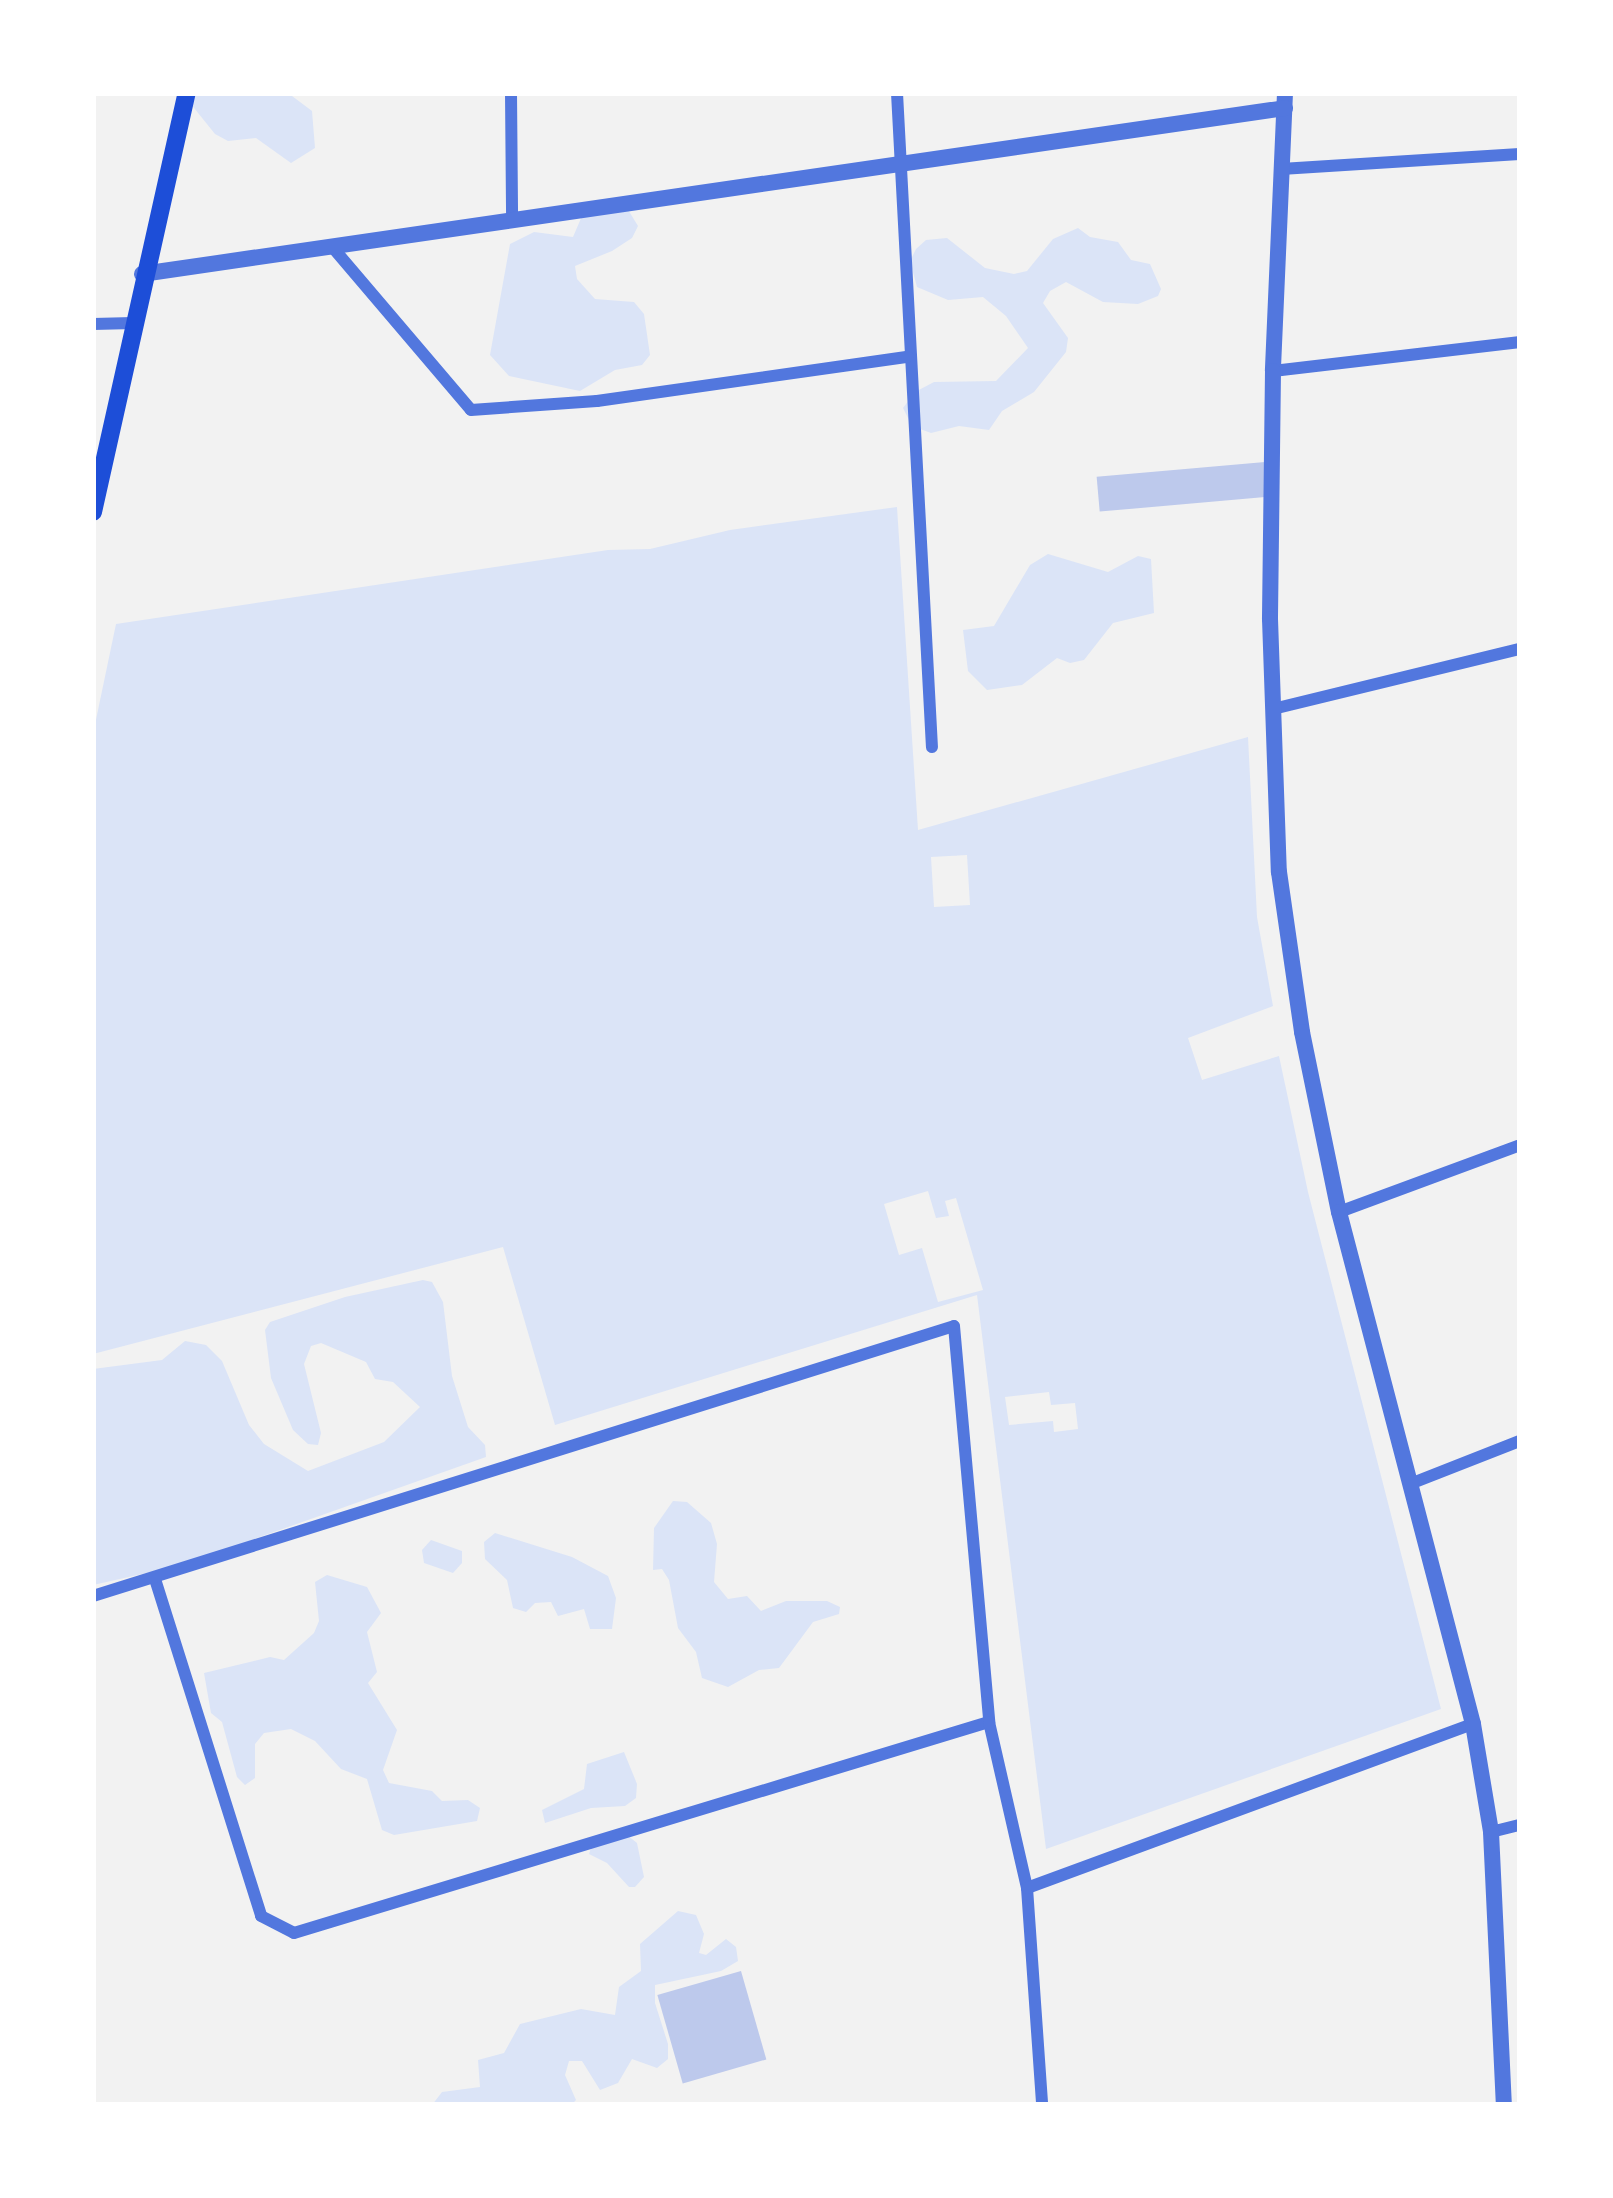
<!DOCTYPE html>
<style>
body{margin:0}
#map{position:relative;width:1613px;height:2198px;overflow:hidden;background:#f2f2f2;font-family:Raleway,sans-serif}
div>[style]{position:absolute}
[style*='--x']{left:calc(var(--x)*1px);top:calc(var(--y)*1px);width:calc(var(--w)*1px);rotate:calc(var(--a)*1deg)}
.green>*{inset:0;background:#dbe4f7}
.building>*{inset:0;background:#bdc9ec;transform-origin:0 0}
.minor>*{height:12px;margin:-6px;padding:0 6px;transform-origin:6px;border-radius:6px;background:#5277de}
.tertiary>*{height:16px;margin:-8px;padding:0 8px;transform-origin:8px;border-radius:8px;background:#5277de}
.secondary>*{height:18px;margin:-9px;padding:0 9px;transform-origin:9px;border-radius:9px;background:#1d4ed8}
span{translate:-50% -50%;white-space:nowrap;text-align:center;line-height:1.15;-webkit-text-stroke:12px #fff;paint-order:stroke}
.frame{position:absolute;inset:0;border:96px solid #fff;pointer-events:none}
</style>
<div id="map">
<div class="green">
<div style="clip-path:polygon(182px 93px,288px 93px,312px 111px,315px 148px,291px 163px,256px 138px,228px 141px,215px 134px)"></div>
<div style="clip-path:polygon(610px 198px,624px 203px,638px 226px,632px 238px,612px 251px,575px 266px,577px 279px,595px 299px,634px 302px,644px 314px,650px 355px,642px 365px,615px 370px,580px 391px,509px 376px,490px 355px,510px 244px,534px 232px,573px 237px,585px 209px)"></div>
<div style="clip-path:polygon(1078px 228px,1090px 237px,1118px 242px,1131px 260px,1150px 264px,1161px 289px,1158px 296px,1138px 304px,1103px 302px,1066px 282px,1050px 291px,1043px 303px,1068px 338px,1066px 352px,1034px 392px,1002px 411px,989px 430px,959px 426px,931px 433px,912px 426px,903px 408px,915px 392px,934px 382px,996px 381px,1028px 348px,1006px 316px,983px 297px,948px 300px,917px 287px,910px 261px,916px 249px,926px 240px,947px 238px,985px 268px,1014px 274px,1027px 271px,1053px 239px)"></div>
<div style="clip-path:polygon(evenodd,897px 507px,918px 830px,1248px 737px,1257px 917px,1273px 1006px,1188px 1038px,1202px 1080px,1279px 1056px,1308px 1192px,1441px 1709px,1046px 1849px,977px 1295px,555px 1425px,503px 1247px,93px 1354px,93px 734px,116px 624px,608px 550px,650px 549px,730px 530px,897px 507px,967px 855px,970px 905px,934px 907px,931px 857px,967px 855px,897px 507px,928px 1191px,936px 1218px,949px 1216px,945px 1201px,956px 1198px,983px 1290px,938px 1302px,922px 1248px,899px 1255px,884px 1204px,928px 1191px,897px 507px,1049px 1392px,1051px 1405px,1075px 1403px,1078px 1429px,1054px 1432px,1053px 1421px,1009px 1425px,1005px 1397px,1049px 1392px)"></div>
<div style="clip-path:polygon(1048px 554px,1108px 572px,1138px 556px,1151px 559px,1154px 613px,1113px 623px,1084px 660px,1070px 663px,1057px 658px,1022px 685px,987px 690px,968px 671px,963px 630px,994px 626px,1030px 565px)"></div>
<div style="clip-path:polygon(423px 1280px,432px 1282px,443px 1302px,452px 1376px,468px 1427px,485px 1445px,486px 1457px,178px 1566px,93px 1585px,93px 1369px,162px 1360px,185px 1341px,206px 1345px,222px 1361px,249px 1425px,264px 1444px,308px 1471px,384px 1442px,420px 1407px,393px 1382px,375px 1379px,366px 1362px,321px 1343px,311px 1346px,304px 1364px,321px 1433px,318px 1445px,308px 1444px,293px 1430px,271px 1378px,265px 1330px,270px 1322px,345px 1297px)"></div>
<div style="clip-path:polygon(673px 1501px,687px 1502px,711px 1523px,717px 1544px,714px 1582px,728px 1599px,747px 1596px,761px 1611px,786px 1601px,827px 1601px,840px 1607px,839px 1614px,813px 1622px,779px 1668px,759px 1670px,728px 1687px,702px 1678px,696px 1652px,678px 1628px,669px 1580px,662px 1569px,653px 1570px,654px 1528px)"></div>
<div style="clip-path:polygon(495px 1533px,572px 1557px,608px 1576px,616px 1598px,612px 1629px,590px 1629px,584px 1609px,558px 1616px,551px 1602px,535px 1603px,526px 1612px,513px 1608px,507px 1580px,485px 1559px,484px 1542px)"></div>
<div style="clip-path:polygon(431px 1540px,462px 1551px,462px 1563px,453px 1573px,424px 1563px,422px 1550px)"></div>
<div style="clip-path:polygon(327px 1575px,367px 1587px,381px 1613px,367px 1632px,377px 1672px,368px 1683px,397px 1730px,383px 1770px,389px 1783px,432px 1791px,442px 1801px,468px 1800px,480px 1808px,477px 1821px,394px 1835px,382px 1830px,367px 1779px,341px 1769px,315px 1741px,291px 1729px,264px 1733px,255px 1744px,255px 1778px,245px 1785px,237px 1777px,222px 1722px,211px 1713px,204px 1673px,270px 1657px,284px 1660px,314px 1633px,319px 1621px,315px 1582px)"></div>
<div style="clip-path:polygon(624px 1752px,637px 1784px,636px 1798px,625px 1806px,591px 1808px,545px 1823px,542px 1810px,584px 1789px,587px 1764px)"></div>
<div style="clip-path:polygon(627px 1835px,637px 1843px,644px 1877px,635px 1887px,629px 1887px,607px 1863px,589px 1854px,591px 1848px)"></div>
<div style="clip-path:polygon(678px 1911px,696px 1915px,704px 1934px,699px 1953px,706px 1955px,726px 1939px,736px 1947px,738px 1961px,721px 1971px,655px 1985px,655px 2003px,668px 2044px,668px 2059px,657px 2068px,632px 2059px,618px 2083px,600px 2090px,582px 2061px,569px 2061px,565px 2075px,576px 2100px,571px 2105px,432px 2105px,442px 2092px,480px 2087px,478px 2060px,504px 2053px,520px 2024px,581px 2009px,615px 2015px,619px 1987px,641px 1971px,640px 1944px)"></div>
</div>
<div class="building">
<div style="left:1265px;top:462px;width:35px;height:169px;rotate:85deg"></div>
<div style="left:741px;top:1971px;width:92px;height:87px;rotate:74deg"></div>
</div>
<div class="minor">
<div style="--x:511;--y:93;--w:126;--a:89.5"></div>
<div style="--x:897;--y:93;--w:655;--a:86.94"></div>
<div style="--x:1281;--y:169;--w:239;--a:-3.6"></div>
<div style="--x:334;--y:249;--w:211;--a:49.6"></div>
<div style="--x:471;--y:410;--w:126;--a:-4.1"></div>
<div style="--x:597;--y:401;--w:314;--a:-8.1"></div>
<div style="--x:93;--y:324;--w:40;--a:-1.4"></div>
<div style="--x:1273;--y:371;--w:249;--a:-6.7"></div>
<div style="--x:1273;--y:709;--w:254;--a:-13.7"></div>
<div style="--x:1339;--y:1212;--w:193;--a:-20.3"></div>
<div style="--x:1410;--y:1484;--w:118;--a:-21.4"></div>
<div style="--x:155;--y:1579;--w:353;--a:72.5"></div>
<div style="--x:261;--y:1916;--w:37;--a:27"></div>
<div style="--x:294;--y:1933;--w:726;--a:-16.89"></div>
<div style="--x:93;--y:1596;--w:902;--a:-17.41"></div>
<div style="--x:954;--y:1326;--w:398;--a:84.9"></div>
<div style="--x:989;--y:1722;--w:170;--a:77.1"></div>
<div style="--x:1027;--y:1888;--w:218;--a:86"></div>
<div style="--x:1491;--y:1832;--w:30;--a:-14"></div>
<div style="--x:1027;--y:1888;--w:475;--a:-20.2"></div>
</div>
<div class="tertiary">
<div style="--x:1285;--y:93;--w:278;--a:92.5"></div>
<div style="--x:1273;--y:371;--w:248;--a:90.7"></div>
<div style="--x:1270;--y:619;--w:253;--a:88"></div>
<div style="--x:1279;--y:872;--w:162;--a:81.8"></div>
<div style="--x:1302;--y:1032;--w:184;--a:78.4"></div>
<div style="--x:1339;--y:1212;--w:529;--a:75.33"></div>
<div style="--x:1473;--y:1724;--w:109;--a:80.5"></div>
<div style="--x:1491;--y:1832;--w:273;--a:87.3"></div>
<div style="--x:142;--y:274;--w:1155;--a:-8.26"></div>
</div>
<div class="secondary">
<div style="--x:93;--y:512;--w:429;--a:-77.4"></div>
</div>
<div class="frame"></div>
</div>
